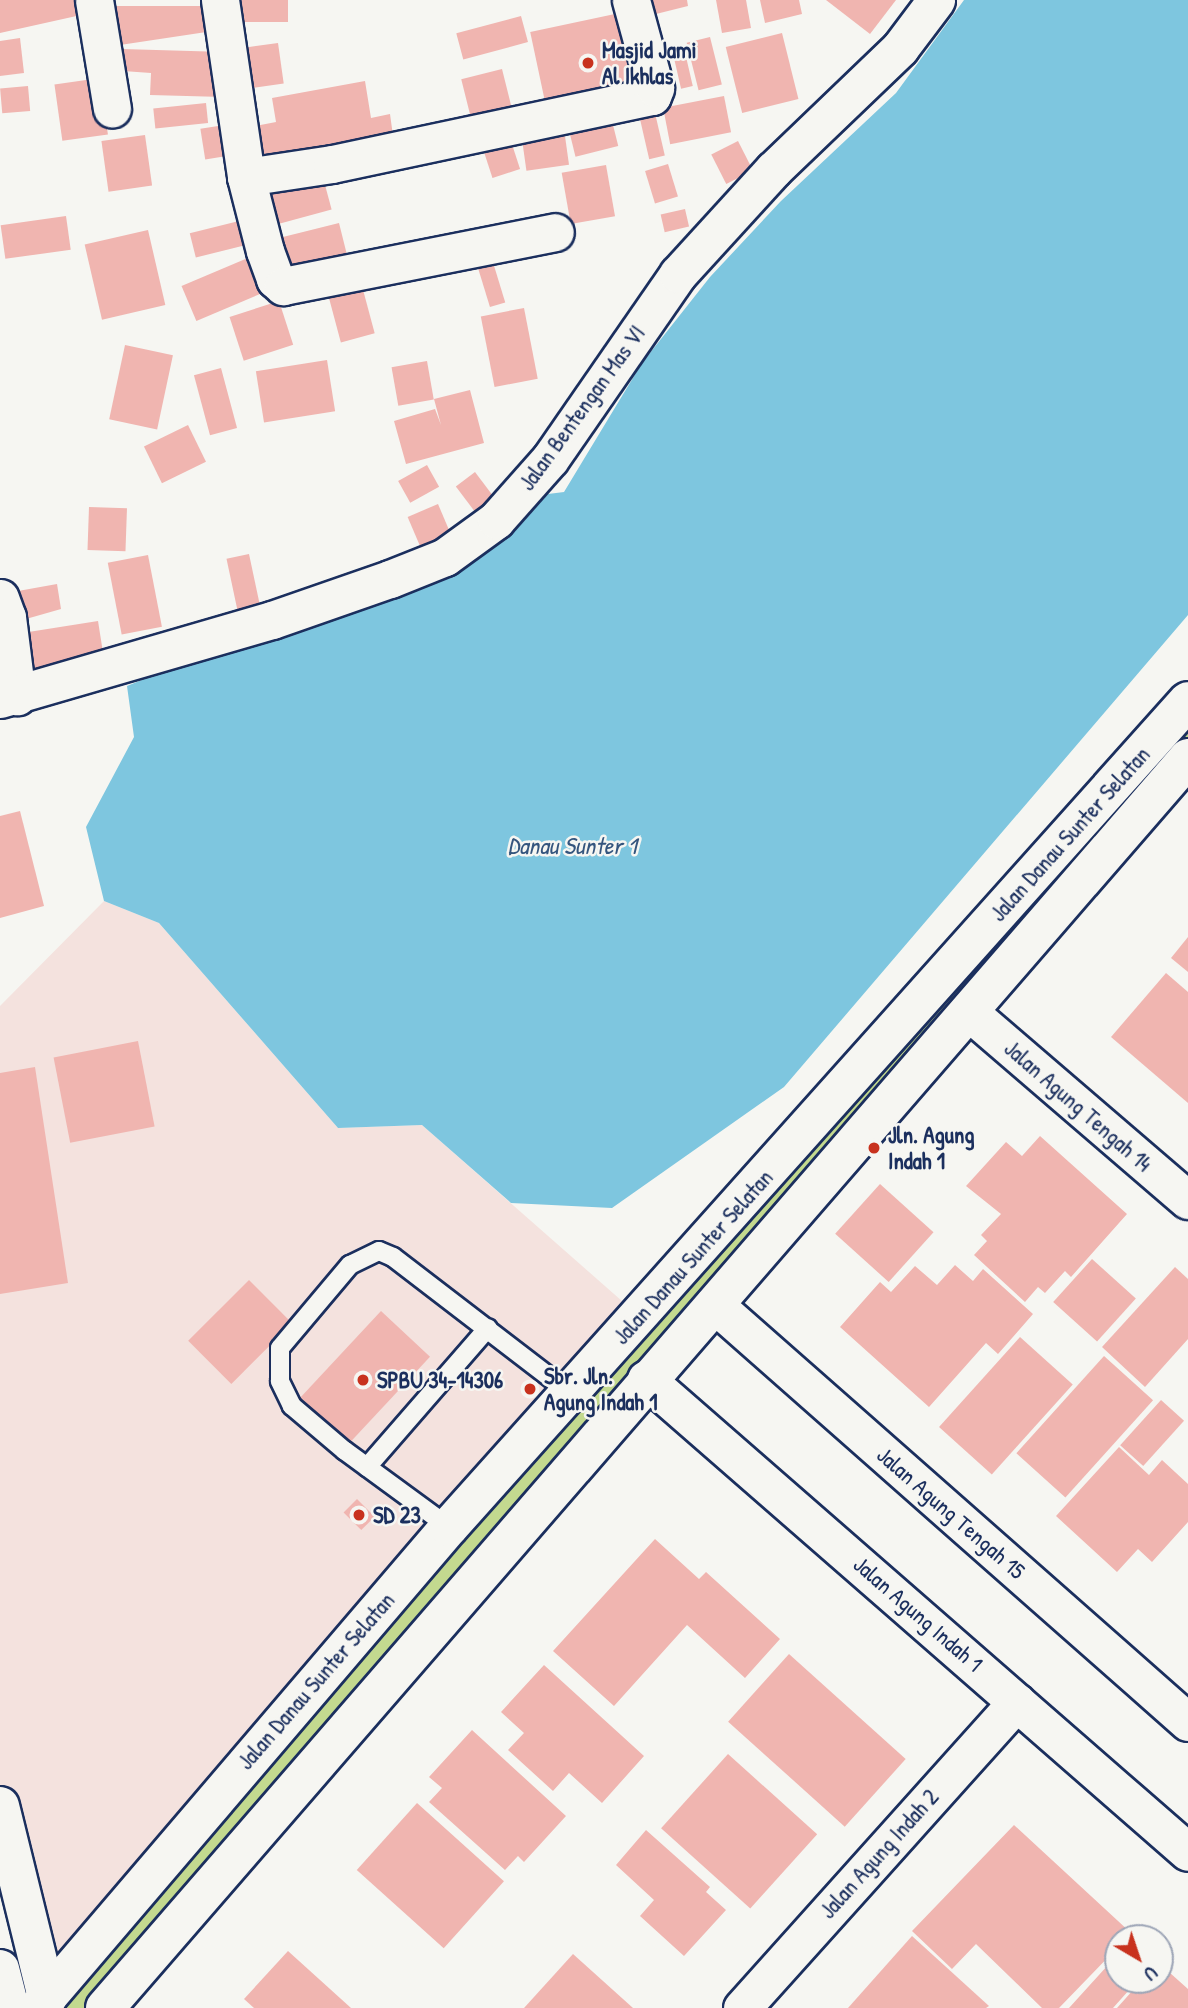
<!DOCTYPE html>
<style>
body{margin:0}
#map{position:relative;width:1188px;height:2008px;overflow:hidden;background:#f6f6f2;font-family:"Patrick Hand",sans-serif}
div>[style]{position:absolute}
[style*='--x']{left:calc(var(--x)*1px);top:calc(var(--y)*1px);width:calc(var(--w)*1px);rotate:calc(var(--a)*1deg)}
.built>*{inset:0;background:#f4e2de}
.green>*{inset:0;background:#c3d98f}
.water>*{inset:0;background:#7ec6df}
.building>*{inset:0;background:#f0b5b0;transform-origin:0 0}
.roads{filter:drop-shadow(2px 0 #1b2f5e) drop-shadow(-2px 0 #1b2f5e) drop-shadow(0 2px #1b2f5e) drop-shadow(0 -2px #1b2f5e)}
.lane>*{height:18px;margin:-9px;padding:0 9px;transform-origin:9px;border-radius:9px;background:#f6f6f2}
.street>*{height:37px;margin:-18.5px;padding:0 18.5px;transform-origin:18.5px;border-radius:18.5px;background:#f6f6f2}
.secondary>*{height:38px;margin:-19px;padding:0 19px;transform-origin:19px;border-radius:19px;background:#f6f6f2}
.dots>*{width:19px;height:19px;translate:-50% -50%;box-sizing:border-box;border:4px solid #f6f6f2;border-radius:50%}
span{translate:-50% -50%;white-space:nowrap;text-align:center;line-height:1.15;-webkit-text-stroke:5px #f6f6f2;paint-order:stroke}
.poi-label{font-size:23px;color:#1b2f5e;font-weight:700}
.left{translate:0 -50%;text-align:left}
.street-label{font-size:23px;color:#1b2f5e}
.water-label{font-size:24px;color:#34557e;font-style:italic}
.north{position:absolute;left:1104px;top:1924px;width:70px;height:70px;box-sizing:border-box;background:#f6f6f2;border:2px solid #9ea6b7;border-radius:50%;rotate:141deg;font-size:19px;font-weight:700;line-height:28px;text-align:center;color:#1b2f5e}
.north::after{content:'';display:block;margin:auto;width:24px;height:32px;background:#c8321e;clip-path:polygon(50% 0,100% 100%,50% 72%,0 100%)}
</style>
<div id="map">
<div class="built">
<div style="clip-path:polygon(104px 901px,159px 923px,338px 1128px,422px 1125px,639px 1316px,47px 1998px,0 1788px,0 1006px)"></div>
</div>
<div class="green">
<div style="clip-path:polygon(1188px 701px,1188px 758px,105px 2008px,38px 2008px)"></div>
</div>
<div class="water">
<div style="clip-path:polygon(964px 0,1188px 0,1188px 615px,784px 1087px,612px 1208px,511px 1203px,422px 1125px,338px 1128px,159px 923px,104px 901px,86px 827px,134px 737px,127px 686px,471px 545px,532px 496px,564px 492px,642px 363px,710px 277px,781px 201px,896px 93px)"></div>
</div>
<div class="building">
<div style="clip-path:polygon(0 0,87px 0,90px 13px,0 33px)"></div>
<div style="left:231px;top:0;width:57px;height:22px"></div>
<div style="clip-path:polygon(645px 0,687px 0,688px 6px,648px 16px)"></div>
<div style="clip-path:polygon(716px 0,746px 0,751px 28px,722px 33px)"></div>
<div style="clip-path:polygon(760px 0,799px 0,802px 14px,765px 23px)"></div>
<div style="clip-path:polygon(826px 0,896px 0,870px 34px)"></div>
<div style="clip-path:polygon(115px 6px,215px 6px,213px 31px,120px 45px)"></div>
<div style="left:629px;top:11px;width:84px;height:101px;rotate:78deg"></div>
<div style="left:521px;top:16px;width:27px;height:67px;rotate:75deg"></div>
<div style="left:782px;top:33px;width:68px;height:58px;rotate:76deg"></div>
<div style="left:710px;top:37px;width:49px;height:24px;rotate:76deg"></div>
<div style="clip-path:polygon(20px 38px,24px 73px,0 76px,0 41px)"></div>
<div style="left:278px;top:43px;width:41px;height:45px;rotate:82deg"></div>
<div style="left:684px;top:48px;width:39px;height:12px;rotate:77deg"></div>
<div style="clip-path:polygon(122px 49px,225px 52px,223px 97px,150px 95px,151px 73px,123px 71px)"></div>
<div style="left:502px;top:69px;width:45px;height:42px;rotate:76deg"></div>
<div style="left:100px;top:78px;width:57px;height:46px;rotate:82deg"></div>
<div style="clip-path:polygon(365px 81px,371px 118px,390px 114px,394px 143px,257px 169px,250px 127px,276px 122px,272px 98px)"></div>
<div style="left:28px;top:86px;width:25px;height:28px;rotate:85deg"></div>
<div style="left:724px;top:96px;width:37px;height:62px;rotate:79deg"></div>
<div style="left:652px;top:100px;width:57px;height:16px;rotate:77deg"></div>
<div style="left:206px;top:103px;width:20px;height:53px;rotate:84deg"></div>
<div style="left:610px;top:113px;width:34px;height:44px;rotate:76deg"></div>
<div style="left:231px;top:124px;width:31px;height:31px;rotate:81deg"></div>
<div style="left:564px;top:129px;width:36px;height:43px;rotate:82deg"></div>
<div style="left:508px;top:132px;width:39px;height:29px;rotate:72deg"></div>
<div style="left:145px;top:135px;width:51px;height:44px;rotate:82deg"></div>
<div style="left:738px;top:141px;width:33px;height:30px;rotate:63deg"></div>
<div style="left:668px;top:164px;width:34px;height:24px;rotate:73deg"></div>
<div style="left:606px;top:165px;width:52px;height:45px;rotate:80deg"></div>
<div style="left:321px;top:170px;width:41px;height:60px;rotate:75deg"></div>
<div style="left:685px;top:209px;width:18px;height:25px;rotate:77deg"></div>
<div style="left:66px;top:216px;width:34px;height:66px;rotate:82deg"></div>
<div style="left:247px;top:219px;width:25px;height:59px;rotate:76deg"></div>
<div style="left:339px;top:223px;width:41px;height:66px;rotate:76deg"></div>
<div style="left:148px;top:230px;width:77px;height:65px;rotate:77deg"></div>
<div style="left:488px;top:246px;width:59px;height:16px;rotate:73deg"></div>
<div style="left:257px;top:254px;width:38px;height:82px;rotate:67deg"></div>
<div style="left:362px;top:286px;width:49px;height:35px;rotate:75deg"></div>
<div style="left:279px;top:301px;width:46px;height:52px;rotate:72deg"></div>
<div style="left:524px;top:308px;width:72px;height:44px;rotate:79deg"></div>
<div style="left:125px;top:345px;width:49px;height:76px;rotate:12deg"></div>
<div style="left:327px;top:360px;width:52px;height:72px;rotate:81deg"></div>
<div style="left:427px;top:361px;width:39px;height:36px;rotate:80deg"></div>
<div style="left:221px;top:368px;width:62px;height:28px;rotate:75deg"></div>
<div style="clip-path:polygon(470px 390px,484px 443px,406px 464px,394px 421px,435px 409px,441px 425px,434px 399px)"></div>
<div style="left:188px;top:425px;width:41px;height:49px;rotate:64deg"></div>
<div style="left:427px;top:465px;width:25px;height:33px;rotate:61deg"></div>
<div style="left:475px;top:472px;width:31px;height:24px;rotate:53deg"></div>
<div style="left:438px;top:504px;width:38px;height:33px;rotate:67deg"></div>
<div style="left:89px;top:507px;width:38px;height:43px;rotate:2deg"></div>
<div style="left:249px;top:554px;width:55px;height:23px;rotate:78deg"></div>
<div style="left:148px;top:555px;width:73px;height:41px;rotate:79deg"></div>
<div style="clip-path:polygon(57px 584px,61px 609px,12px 623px,7px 593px)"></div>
<div style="left:98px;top:621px;width:39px;height:88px;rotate:81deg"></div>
<div style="clip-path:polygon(20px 811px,44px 906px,0 918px,0 816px)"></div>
<div style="clip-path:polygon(1188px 937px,1188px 972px,1171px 958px)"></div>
<div style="clip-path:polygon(1166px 973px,1188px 992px,1188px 1103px,1111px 1037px)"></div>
<div style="left:138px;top:1041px;width:87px;height:86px;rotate:79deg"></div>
<div style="clip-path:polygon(35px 1067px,68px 1283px,0 1294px,0 1073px)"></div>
<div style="clip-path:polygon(1040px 1136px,1127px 1214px,1071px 1277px,1065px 1271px,1045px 1293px,1038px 1287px,1025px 1302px,974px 1255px,987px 1241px,981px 1235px,1001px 1214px,966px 1186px,1006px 1142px,1022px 1156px)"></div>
<div style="left:880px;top:1184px;width:72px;height:67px;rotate:42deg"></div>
<div style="left:1092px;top:1259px;width:59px;height:58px;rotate:42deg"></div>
<div style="clip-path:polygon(955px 1265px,973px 1281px,983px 1269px,1033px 1314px,998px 1354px,986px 1343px,929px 1407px,840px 1327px,880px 1282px,891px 1292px,915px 1266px,937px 1285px)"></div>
<div style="clip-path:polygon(1175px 1267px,1188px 1279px,1188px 1339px,1145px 1387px,1102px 1347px)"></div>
<div style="left:249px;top:1280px;width:61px;height:86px;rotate:45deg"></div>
<div style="left:381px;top:1311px;width:67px;height:127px;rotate:43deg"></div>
<div style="left:1020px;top:1337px;width:71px;height:121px;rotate:42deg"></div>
<div style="left:1104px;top:1356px;width:66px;height:131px;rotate:42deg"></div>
<div style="left:1161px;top:1400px;width:31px;height:61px;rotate:42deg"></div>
<div style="clip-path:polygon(1119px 1447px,1149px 1475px,1162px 1460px,1188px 1484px,1188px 1522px,1152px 1562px,1138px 1549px,1117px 1572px,1056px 1516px)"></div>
<div style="left:357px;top:1499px;width:25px;height:19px;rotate:45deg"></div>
<div style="clip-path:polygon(655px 1539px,699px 1579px,706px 1572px,780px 1639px,745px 1678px,687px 1625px,614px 1706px,553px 1651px)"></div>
<div style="left:789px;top:1654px;width:157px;height:91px;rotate:42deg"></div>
<div style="clip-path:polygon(544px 1665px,644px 1756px,602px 1803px,569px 1773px,553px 1791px,508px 1750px,524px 1733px,501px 1712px)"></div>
<div style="clip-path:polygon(472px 1730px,566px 1816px,524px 1862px,518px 1856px,505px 1870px,429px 1802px,442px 1788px,429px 1777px)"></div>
<div style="left:728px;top:1754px;width:120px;height:100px;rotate:42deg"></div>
<div style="left:417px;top:1803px;width:117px;height:90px;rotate:42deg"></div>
<div style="clip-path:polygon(1014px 1825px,1131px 1933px,1118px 1938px,1118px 1947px,1059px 2008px,1042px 2008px,976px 1944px,952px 1969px,912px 1931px)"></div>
<div style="clip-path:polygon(646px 1830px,710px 1887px,706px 1892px,726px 1910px,684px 1956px,640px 1916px,654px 1900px,616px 1865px)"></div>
<div style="clip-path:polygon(912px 1936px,989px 2006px,986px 2008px,848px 2008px)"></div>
<div style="clip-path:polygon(288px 1951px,351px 2008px,254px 2008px,244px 1999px)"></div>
<div style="clip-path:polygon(573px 1954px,633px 2008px,524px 2008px)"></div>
<div style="clip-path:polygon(1118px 1954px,1118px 1980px,1138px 1980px,1113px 2008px,1069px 2008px)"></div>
<div style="clip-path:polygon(1160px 1964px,1188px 1989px,1188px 2008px,1117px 2008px,1142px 1980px,1160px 1980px)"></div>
</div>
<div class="roads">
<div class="lane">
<div style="--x:367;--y:1467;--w:184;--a:-49"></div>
<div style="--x:449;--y:1527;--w:129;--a:-143.8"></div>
<div style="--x:345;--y:1451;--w:70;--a:-139.7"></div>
<div style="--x:292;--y:1406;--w:28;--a:-116"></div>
<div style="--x:280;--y:1381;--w:33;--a:-90"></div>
<div style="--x:280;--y:1348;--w:109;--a:-49.9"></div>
<div style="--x:350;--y:1265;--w:32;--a:-26"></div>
<div style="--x:379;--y:1251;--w:15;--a:23"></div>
<div style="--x:393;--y:1257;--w:223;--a:37.5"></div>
</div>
<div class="street">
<div style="--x:94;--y:0;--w:110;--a:80.6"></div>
<div style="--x:220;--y:0;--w:179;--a:81.6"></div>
<div style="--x:246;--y:177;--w:76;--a:75.6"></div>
<div style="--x:265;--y:251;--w:30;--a:70"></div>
<div style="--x:275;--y:279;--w:11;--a:41"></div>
<div style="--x:283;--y:286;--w:277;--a:-11.2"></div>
<div style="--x:246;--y:177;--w:87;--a:-8.6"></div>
<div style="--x:332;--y:164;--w:327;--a:-12"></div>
<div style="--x:652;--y:96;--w:9;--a:-69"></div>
<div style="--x:655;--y:88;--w:91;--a:-105.3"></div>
<div style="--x:0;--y:598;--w:20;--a:70"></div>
<div style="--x:7;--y:617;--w:80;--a:82.8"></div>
<div style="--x:0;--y:699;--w:283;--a:-16.2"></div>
<div style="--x:272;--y:620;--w:125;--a:-19.2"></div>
<div style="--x:390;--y:579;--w:59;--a:-21.8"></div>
<div style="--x:445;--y:557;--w:63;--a:-36"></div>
<div style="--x:496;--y:520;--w:81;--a:-48.5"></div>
<div style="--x:550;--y:459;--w:225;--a:-55.3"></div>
<div style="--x:678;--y:274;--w:141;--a:-47.6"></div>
<div style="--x:773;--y:170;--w:176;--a:-43.8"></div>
<div style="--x:900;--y:48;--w:60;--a:-53.1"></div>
<div style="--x:968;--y:1011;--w:290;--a:40.7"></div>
<div style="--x:714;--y:1304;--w:632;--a:41.41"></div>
<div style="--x:646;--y:1379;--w:719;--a:41.11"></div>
<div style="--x:742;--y:2008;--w:411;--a:-48.1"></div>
</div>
<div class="secondary">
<div style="--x:0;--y:1806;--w:198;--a:76.2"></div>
<div style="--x:0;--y:1969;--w:40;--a:75.6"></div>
<div style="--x:38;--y:2008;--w:633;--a:-49.49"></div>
<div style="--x:449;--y:1527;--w:1108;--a:-48.18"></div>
<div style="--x:105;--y:2008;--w:1654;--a:-49.09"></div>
</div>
</div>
<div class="dots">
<div style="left:588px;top:63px;background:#c8321e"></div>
<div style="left:874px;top:1148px;background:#c8321e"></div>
<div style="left:363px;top:1380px;background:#c8321e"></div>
<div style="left:530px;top:1389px;background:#c8321e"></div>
<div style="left:359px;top:1515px;background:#c8321e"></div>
</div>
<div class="poi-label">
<span class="left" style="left:602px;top:63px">Masjid Jami<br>Al Ikhlas</span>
<span class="left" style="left:888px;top:1148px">Jln. Agung<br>Indah 1</span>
<span class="left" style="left:544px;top:1389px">Sbr. Jln.<br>Agung Indah 1</span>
<span class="left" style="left:377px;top:1380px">SPBU 34-14306</span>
<span class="left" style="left:373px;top:1515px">SD 23</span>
</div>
<div class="street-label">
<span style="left:582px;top:408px;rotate:-54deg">Jalan Bentengan Mas VI</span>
<span style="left:1070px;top:834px;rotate:-48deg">Jalan Danau Sunter Selatan</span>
<span style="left:1078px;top:1106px;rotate:41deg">Jalan Agung Tengah 14</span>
<span style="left:693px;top:1257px;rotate:-48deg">Jalan Danau Sunter Selatan</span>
<span style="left:951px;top:1513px;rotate:41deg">Jalan Agung Tengah 15</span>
<span style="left:918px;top:1614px;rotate:41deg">Jalan Agung Indah 1</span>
<span style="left:316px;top:1681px;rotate:-49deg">Jalan Danau Sunter Selatan</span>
<span style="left:879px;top:1854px;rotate:-48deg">Jalan Agung Indah 2</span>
</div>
<div class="water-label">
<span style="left:572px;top:846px">Danau Sunter 1</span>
</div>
<div class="north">U</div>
</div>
